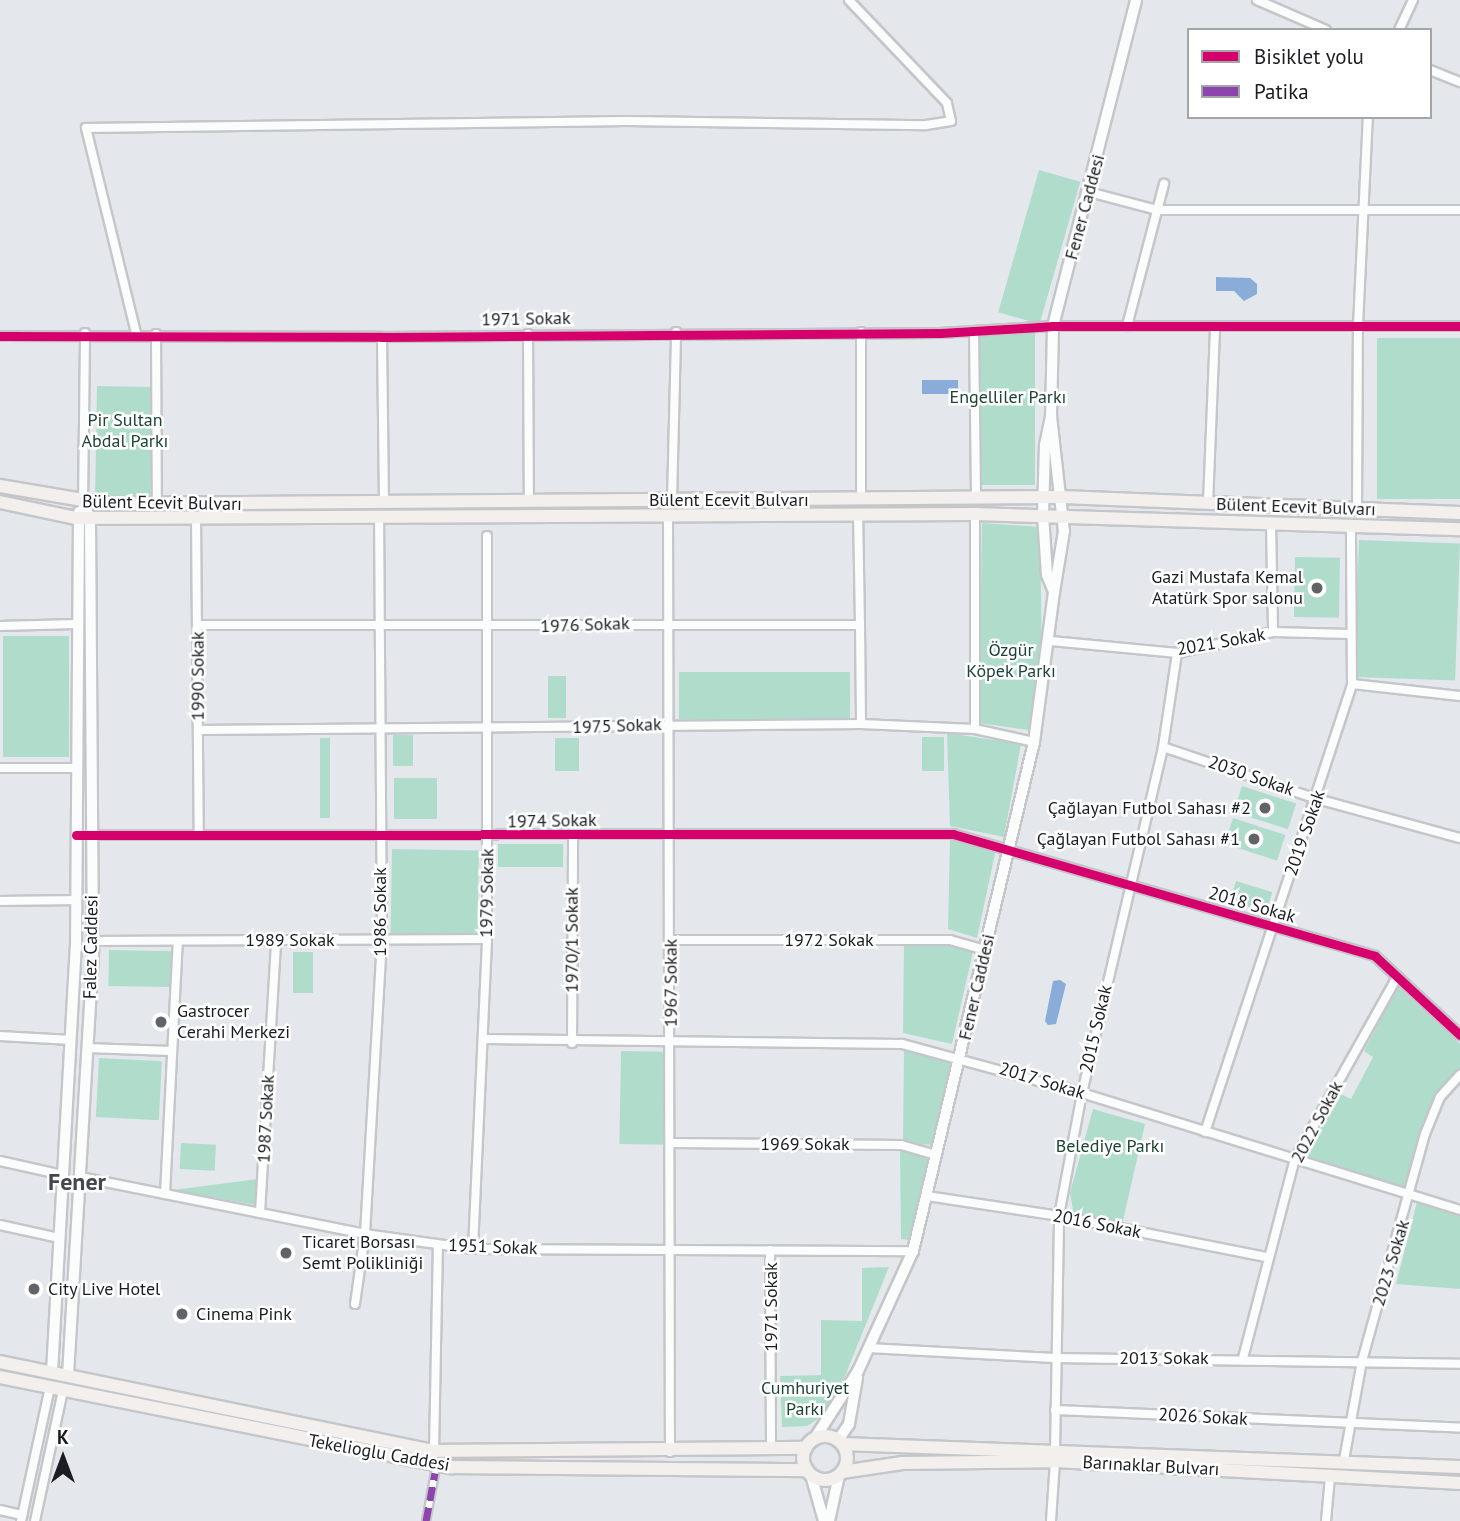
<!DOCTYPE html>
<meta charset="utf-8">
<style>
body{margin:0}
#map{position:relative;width:1460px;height:1521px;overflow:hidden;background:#e4e8ec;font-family:"PT Sans",sans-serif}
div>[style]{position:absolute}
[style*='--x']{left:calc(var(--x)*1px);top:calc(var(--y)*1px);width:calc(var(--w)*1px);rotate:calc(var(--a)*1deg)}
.green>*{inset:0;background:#b0dccc;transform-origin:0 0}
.water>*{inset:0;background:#89add8;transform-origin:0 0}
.roads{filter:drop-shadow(2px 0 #c4c6c9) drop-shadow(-2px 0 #c4c6c9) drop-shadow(0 2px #c4c6c9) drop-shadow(0 -2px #c4c6c9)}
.pedestrian>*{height:6px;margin:-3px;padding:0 3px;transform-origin:3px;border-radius:3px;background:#fbfcfc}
.minor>*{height:8px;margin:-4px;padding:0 4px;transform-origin:4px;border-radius:4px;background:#fbfcfc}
.tertiary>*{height:10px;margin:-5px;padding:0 5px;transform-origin:5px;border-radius:5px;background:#fbfcfc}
.primary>*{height:12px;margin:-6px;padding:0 6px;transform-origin:6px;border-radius:6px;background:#f2efec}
.primary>.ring{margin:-6px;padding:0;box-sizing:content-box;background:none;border:12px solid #f2efec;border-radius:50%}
.quiet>*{height:7px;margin-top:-3.5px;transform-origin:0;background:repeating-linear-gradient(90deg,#8e44ad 0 14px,transparent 0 21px)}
.cycleway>*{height:9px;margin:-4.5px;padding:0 4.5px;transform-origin:4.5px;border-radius:4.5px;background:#d6006c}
.dots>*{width:19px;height:19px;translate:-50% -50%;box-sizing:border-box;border:4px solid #fff;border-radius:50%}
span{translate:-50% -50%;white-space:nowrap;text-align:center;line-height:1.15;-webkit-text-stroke:5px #fff;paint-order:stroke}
.street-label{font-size:18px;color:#1b1d20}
.park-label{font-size:18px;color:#1c4434}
.poi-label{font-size:18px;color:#1b1d20}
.right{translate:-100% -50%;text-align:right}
.left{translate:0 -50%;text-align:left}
.district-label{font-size:24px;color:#42484d;font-weight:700}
.legend{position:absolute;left:1187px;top:28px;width:245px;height:91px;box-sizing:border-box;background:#fff;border:2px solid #a4a5a6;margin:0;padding:9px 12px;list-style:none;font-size:21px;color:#1b1d20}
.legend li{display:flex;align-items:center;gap:14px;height:35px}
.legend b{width:35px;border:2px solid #a4a5a6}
.north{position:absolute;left:28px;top:1423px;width:70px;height:70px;-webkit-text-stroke:5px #fff;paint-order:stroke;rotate:0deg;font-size:19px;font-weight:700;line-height:28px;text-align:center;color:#1b1d20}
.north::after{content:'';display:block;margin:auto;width:24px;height:32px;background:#1b1d20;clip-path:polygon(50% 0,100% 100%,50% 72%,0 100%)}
</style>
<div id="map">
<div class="green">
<div style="left:1039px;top:170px;width:43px;height:148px;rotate:16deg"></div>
<div style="left:1035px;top:334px;width:151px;height:56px;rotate:90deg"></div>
<div style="left:1460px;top:338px;width:161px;height:83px;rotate:90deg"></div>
<div style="left:152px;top:387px;width:111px;height:55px;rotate:91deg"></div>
<div style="clip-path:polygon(982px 523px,1040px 527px,1042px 664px,1029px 730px,979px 723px)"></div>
<div style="left:1359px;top:540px;width:101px;height:137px;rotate:2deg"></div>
<div style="left:1295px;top:557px;width:45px;height:60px;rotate:1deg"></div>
<div style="left:3px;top:636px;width:66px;height:121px"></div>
<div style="left:679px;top:672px;width:171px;height:47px"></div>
<div style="left:548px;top:676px;width:18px;height:42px"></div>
<div style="clip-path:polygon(947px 733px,1021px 744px,1004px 837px,950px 826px)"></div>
<div style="left:413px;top:735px;width:31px;height:20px;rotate:90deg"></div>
<div style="left:944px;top:737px;width:34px;height:22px;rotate:90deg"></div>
<div style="left:320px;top:738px;width:10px;height:80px"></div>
<div style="left:555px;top:738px;width:24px;height:33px"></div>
<div style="left:394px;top:778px;width:43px;height:41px"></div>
<div style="left:1242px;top:786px;width:57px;height:27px;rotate:18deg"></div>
<div style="left:1233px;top:818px;width:55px;height:27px;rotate:18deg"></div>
<div style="clip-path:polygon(950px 840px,996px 849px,977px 938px,948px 929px)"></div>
<div style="left:498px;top:844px;width:65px;height:23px"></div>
<div style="left:392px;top:849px;width:87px;height:84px;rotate:1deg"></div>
<div style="left:1236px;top:881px;width:38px;height:21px;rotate:17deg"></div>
<div style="clip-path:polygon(904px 943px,950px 945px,973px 952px,952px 1044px,903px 1033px)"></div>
<div style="left:109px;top:950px;width:70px;height:36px;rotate:1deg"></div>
<div style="left:293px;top:952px;width:20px;height:41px"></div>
<div style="clip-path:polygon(1398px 987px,1460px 1044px,1460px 1068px,1434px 1097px,1406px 1189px,1305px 1156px,1339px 1093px,1351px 1099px,1373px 1057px,1364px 1051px)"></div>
<div style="left:621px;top:1051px;width:48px;height:93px;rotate:1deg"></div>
<div style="clip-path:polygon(904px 1051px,953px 1061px,932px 1145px,903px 1142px)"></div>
<div style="left:99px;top:1058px;width:63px;height:59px;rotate:3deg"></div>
<div style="clip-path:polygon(1093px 1109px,1145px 1124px,1122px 1225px,1074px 1216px,1070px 1193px)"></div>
<div style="left:181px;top:1143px;width:35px;height:26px;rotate:3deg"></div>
<div style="clip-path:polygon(900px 1151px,929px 1158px,910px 1240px,901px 1239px)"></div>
<div style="clip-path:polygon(258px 1179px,256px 1205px,174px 1190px)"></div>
<div style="clip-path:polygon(1417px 1202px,1460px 1216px,1460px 1289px,1396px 1284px)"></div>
<div style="clip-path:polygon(889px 1267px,845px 1376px,822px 1416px,807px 1426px,782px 1427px,780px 1376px,821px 1375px,821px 1320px,862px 1321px,862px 1268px)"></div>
</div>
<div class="water">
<div style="clip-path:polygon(1216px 277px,1250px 278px,1257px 284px,1257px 294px,1244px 301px,1234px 291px,1216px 291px)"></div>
<div style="left:922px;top:380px;width:36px;height:14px"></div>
<div style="clip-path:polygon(1060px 980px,1066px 984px,1056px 1024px,1048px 1025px,1045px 1021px,1053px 981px)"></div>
</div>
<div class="roads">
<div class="pedestrian">
<div style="--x:426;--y:1521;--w:49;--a:-79.4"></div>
</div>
<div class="minor">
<div style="--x:1257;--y:0;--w:75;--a:23.5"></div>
<div style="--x:1399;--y:30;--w:33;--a:-65"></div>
<div style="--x:1430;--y:70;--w:32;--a:22"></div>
<div style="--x:1089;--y:192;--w:70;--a:14.8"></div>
<div style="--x:1157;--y:210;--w:303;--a:0"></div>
<div style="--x:1127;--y:326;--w:147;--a:-75.4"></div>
<div style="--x:974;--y:331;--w:167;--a:89.3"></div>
<div style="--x:861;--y:332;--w:167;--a:90"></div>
<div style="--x:136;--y:333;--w:211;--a:-103.7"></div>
<div style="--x:86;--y:128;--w:541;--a:-0.74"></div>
<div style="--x:627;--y:121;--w:299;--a:0.8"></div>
<div style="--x:926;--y:125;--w:25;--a:-9"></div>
<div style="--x:951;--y:121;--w:18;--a:-103"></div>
<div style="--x:947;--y:103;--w:142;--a:-133.6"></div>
<div style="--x:156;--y:334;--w:170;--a:89.7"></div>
<div style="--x:528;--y:334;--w:168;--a:89.7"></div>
<div style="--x:0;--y:336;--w:382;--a:0.1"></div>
<div style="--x:382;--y:337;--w:558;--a:-0.41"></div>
<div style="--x:940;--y:333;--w:113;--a:-3.5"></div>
<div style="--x:1053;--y:326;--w:407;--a:0"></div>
<div style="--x:382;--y:337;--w:166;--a:89.3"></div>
<div style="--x:672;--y:501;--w:169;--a:-88.6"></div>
<div style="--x:83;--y:503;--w:170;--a:-89.3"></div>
<div style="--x:1208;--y:504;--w:177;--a:-87.7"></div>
<div style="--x:1357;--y:510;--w:184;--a:-89.7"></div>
<div style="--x:1358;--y:326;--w:209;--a:-87.3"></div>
<div style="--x:668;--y:514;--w:938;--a:89.88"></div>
<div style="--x:196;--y:518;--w:316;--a:89.5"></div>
<div style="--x:1271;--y:523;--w:109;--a:88.9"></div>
<div style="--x:198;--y:625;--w:662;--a:0"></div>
<div style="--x:860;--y:625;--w:112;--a:-91"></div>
<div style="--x:860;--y:625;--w:99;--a:89.4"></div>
<div style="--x:0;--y:626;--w:76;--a:-1.5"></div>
<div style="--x:1051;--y:641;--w:127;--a:5.4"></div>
<div style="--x:1177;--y:653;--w:98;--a:-12.3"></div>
<div style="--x:1273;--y:632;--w:77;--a:1.5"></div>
<div style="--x:1352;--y:684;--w:109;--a:6.3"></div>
<div style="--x:975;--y:729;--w:215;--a:-90"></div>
<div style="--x:199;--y:730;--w:662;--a:-0.52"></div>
<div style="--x:861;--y:724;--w:114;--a:2.5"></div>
<div style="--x:975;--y:729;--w:60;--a:12.4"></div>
<div style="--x:1163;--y:747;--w:163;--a:18.7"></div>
<div style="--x:1317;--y:799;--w:148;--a:15.3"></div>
<div style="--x:0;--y:768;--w:76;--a:0"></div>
<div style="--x:92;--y:835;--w:861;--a:-0.07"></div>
<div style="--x:953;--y:834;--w:439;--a:16.1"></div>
<div style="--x:1375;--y:956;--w:116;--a:42.9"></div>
<div style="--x:0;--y:901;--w:76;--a:-0.8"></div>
<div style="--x:671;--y:940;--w:279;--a:0"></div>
<div style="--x:950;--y:940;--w:37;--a:16"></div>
<div style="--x:93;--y:941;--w:394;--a:-0.3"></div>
<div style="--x:0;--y:1036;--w:71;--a:3.2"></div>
<div style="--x:484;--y:1039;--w:418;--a:0.7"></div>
<div style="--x:902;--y:1044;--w:187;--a:15.2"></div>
<div style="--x:1082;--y:1093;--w:396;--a:17.2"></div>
<div style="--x:572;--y:1043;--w:207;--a:-89.7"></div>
<div style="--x:87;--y:1048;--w:84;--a:2"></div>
<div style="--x:1205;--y:1132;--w:472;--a:-71.8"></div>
<div style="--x:1352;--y:684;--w:158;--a:-90.4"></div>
<div style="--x:672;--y:1143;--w:229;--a:0.5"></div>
<div style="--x:901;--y:1145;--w:37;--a:16"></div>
<div style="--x:0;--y:1161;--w:65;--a:12.5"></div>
<div style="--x:80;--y:1177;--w:291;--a:11.3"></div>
<div style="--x:365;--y:1234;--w:109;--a:7.9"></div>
<div style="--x:473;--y:1249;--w:440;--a:0.3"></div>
<div style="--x:165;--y:1194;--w:253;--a:-87.1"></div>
<div style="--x:927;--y:1196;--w:134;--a:8.6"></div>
<div style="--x:1059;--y:1216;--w:211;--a:11.2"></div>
<div style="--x:260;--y:1213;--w:273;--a:-86.6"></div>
<div style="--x:0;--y:1225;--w:60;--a:12.4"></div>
<div style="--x:473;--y:1249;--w:310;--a:-87.4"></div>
<div style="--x:487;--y:939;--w:403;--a:-90"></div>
<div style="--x:770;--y:1250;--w:198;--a:89.7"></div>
<div style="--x:355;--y:1304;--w:71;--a:-81.9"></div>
<div style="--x:365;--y:1234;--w:294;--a:-86.7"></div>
<div style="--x:382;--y:940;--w:422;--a:-90.4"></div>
<div style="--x:868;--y:1348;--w:186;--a:3.1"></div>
<div style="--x:1054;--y:1358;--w:406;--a:0.8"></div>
<div style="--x:1243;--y:1358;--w:206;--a:-75.4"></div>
<div style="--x:1295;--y:1159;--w:209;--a:-60.7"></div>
<div style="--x:1055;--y:1410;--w:405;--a:2.5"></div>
<div style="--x:434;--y:1451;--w:206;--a:-88.9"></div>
<div style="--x:1055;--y:1452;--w:236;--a:-89"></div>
<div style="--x:1059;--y:1216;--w:125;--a:-79.4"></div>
<div style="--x:1082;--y:1093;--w:355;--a:-76.8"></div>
<div style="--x:1163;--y:747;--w:95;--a:-81.5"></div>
<div style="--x:1344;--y:1460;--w:101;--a:-79.7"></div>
<div style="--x:1362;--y:1361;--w:236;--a:-74.5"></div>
<div style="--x:1425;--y:1134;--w:40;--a:-68"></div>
<div style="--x:1440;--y:1097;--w:30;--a:-48"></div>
<div style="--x:0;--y:1510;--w:23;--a:13"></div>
<div style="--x:21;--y:1521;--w:137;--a:-77.8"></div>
<div style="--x:35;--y:1521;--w:134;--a:-77.9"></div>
<div style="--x:1051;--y:1521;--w:60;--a:-86.2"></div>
<div style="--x:1326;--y:1521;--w:44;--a:-84.8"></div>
</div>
<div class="tertiary">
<div style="--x:1051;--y:416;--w:90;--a:-88.7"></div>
<div style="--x:1053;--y:326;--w:336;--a:-75.7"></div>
<div style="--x:1051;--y:416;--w:116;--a:83.6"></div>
<div style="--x:1064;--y:531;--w:62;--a:99.3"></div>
<div style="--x:1054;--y:592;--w:18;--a:-112"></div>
<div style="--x:1047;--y:575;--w:60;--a:-93.8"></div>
<div style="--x:1043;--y:515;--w:70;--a:-88.4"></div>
<div style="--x:1045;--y:445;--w:30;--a:-78"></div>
<div style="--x:52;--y:1372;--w:424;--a:-86.8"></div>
<div style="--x:76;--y:949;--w:437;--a:-89.6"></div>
<div style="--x:68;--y:1375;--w:427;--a:-86.6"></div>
<div style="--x:93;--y:949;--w:431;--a:-90.4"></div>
<div style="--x:90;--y:518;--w:17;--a:-115"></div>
<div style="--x:815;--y:1438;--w:80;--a:-57.3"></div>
<div style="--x:858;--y:1371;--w:132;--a:-65.4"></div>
<div style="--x:913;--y:1251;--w:523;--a:-76.63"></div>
<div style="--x:1034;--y:742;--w:151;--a:-82.4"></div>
<div style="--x:838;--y:1440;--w:19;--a:-55"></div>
<div style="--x:849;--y:1424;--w:47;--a:-80.1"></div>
<div style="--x:811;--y:1475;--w:48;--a:74.2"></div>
<div style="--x:829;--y:1521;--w:47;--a:-77.7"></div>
</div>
<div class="primary">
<div style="--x:0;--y:486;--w:108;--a:9.6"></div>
<div style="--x:106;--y:504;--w:956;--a:-0.42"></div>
<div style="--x:1062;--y:497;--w:398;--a:2.3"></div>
<div style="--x:0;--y:502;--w:78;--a:11.9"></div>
<div style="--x:76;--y:518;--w:899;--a:-0.25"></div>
<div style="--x:975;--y:514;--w:485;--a:1.8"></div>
<div style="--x:0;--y:1362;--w:443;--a:11.6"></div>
<div style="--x:434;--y:1451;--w:372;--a:-0.5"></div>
<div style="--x:0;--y:1377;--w:461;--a:11.3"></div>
<div style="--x:452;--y:1467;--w:355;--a:0.5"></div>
<div class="ring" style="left:803px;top:1436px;width:32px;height:32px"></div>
<div style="--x:842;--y:1444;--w:618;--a:2.13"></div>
<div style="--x:842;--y:1472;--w:61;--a:-8.5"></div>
<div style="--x:902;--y:1463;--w:153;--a:-0.7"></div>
<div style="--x:1055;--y:1461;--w:406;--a:3.1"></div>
</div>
</div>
<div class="quiet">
<div style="--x:426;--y:1521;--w:49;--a:-79.4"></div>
</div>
<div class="cycleway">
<div style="--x:0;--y:336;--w:382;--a:0.1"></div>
<div style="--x:382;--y:337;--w:558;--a:-0.41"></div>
<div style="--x:940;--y:333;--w:113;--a:-3.5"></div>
<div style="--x:1053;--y:326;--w:407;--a:0"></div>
<div style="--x:76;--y:835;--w:877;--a:-0.07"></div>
<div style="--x:953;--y:834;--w:439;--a:16.1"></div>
<div style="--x:1375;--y:956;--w:116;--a:42.9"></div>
</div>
<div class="dots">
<div style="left:1317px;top:588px;background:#616467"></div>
<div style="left:1265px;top:808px;background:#616467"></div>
<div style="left:1254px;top:839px;background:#616467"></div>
<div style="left:161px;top:1022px;background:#616467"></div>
<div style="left:286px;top:1253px;background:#616467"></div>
<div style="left:34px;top:1289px;background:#616467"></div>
<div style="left:182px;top:1314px;background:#616467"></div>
</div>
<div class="street-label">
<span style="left:1085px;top:207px;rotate:-75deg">Fener Caddesi</span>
<span style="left:526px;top:319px;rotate:-1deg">1971 Sokak</span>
<span style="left:729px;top:500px">Bülent Ecevit Bulvarı</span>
<span style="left:162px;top:503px;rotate:1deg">Bülent Ecevit Bulvarı</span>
<span style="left:1296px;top:507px;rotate:2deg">Bülent Ecevit Bulvarı</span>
<span style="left:585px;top:625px;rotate:-2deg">1976 Sokak</span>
<span style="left:1221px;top:642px;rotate:-10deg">2021 Sokak</span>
<span style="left:198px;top:676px;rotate:-90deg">1990 Sokak</span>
<span style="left:617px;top:726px;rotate:-2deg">1975 Sokak</span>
<span style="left:1251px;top:776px;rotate:19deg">2030 Sokak</span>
<span style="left:552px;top:821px;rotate:-1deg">1974 Sokak</span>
<span style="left:1305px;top:833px;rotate:-71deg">2019 Sokak</span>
<span style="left:487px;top:893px;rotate:-89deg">1979 Sokak</span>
<span style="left:1252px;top:905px;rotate:16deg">2018 Sokak</span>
<span style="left:380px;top:912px;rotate:-90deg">1986 Sokak</span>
<span style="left:290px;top:940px">1989 Sokak</span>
<span style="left:572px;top:940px;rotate:-90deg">1970/1 Sokak</span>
<span style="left:829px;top:940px">1972 Sokak</span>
<span style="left:91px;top:947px;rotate:-89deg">Falez Caddesi</span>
<span style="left:671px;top:983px;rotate:-90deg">1967 Sokak</span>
<span style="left:977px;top:987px;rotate:-77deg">Fener Caddesi</span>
<span style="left:1096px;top:1029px;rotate:-77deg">2015 Sokak</span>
<span style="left:1042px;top:1081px;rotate:17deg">2017 Sokak</span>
<span style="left:266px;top:1119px;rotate:-87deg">1987 Sokak</span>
<span style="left:1317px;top:1122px;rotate:-62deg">2022 Sokak</span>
<span style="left:805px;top:1144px">1969 Sokak</span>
<span style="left:1097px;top:1224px;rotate:11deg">2016 Sokak</span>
<span style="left:493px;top:1247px;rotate:2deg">1951 Sokak</span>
<span style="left:1391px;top:1263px;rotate:-73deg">2023 Sokak</span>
<span style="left:771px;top:1307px;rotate:-90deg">1971 Sokak</span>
<span style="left:1164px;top:1358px">2013 Sokak</span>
<span style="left:1203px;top:1417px;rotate:3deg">2026 Sokak</span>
<span style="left:379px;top:1453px;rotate:10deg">Tekelioglu Caddesi</span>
<span style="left:1151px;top:1466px;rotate:3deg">Barınaklar Bulvarı</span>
</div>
<div class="park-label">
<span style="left:1008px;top:397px">Engelliler Parkı</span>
<span style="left:125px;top:431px">Pir Sultan<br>Abdal Parkı</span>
<span style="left:1011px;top:661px">Özgür<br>Köpek Parkı</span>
<span style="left:1110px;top:1146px">Belediye Parkı</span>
<span style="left:805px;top:1399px">Cumhuriyet<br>Parkı</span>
</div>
<div class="poi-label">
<span class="right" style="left:1303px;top:588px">Gazi Mustafa Kemal<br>Atatürk Spor salonu</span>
<span class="right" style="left:1251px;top:808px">Çağlayan Futbol Sahası #2</span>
<span class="right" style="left:1240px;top:839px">Çağlayan Futbol Sahası #1</span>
<span class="left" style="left:177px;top:1022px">Gastrocer<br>Cerahi Merkezi</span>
<span class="left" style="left:302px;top:1253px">Ticaret Borsası<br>Semt Polikliniği</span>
<span class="left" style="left:48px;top:1289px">City Live Hotel</span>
<span class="left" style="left:196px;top:1314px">Cinema Pink</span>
</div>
<div class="district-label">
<span style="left:77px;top:1182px">Fener</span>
</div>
<ul class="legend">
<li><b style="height:9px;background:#d6006c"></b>Bisiklet yolu</li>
<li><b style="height:9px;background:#8e44ad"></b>Patika</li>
</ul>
<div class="north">K</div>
</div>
